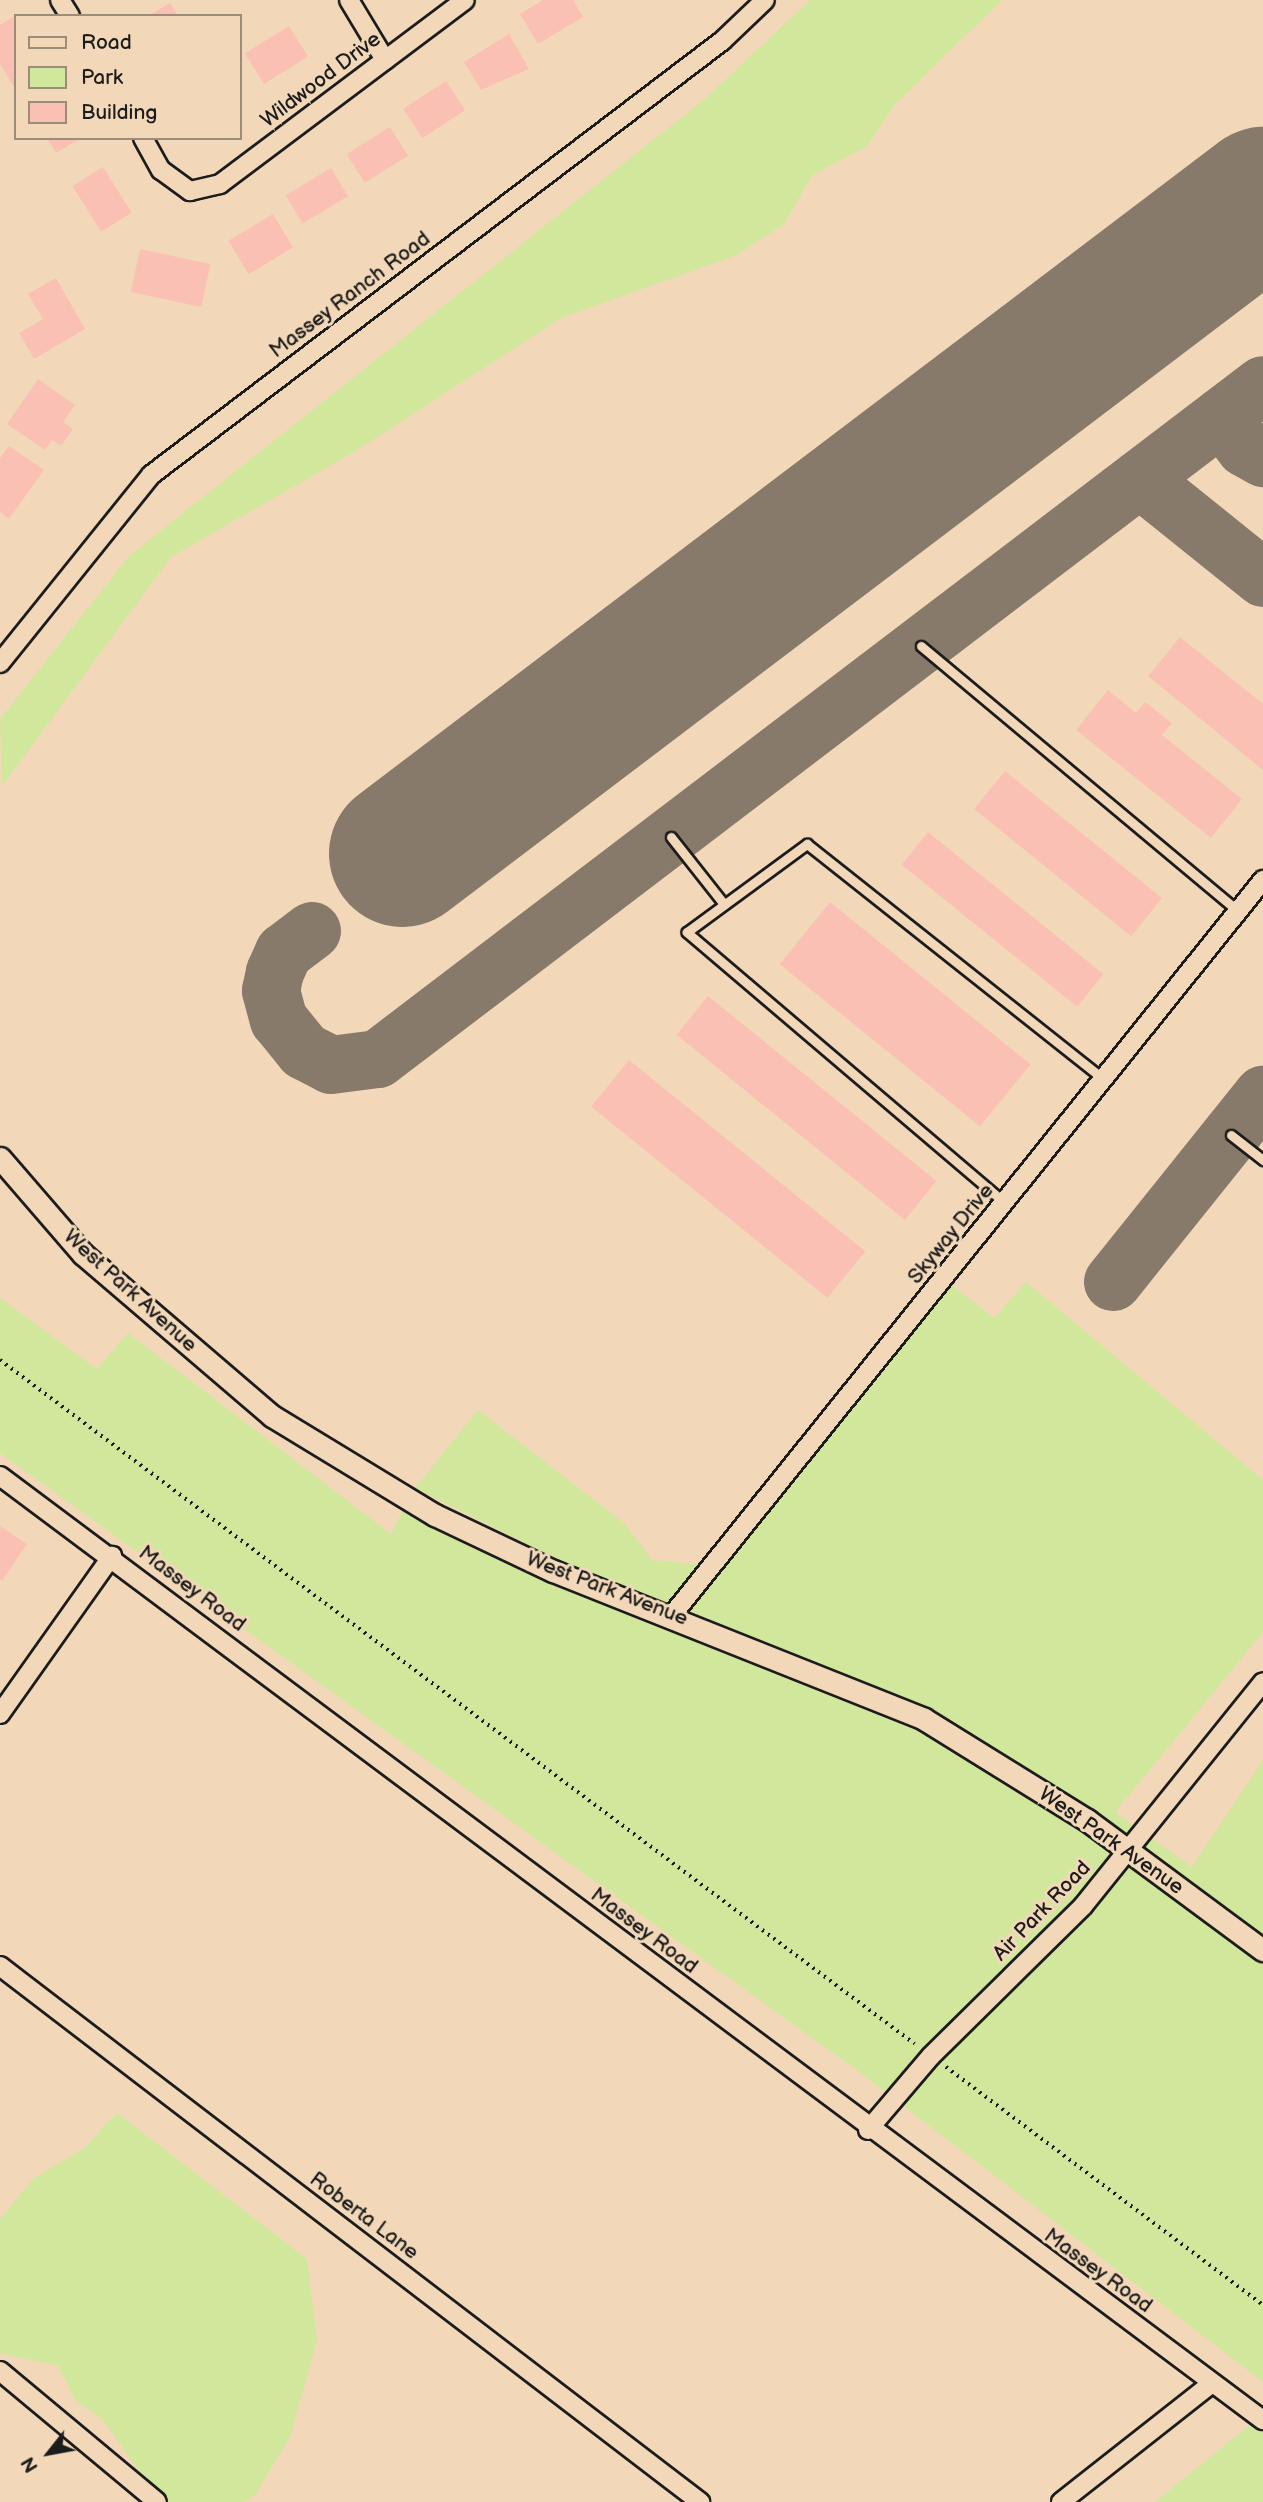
<!DOCTYPE html>
<style>
body{margin:0}
#map{position:relative;width:1263px;height:2502px;overflow:hidden;background:#f2d8b9;font-family:"Balsamiq Sans",sans-serif}
div>[style]{position:absolute}
[style*='--x']{left:calc(var(--x)*1px);top:calc(var(--y)*1px);width:calc(var(--w)*1px);rotate:calc(var(--a)*1deg)}
.green>*{inset:0;background:#d0e79c}
.taxiway>*{height:58px;margin:-29px;padding:0 29px;transform-origin:29px;border-radius:29px;background:#877a6a}
.runway>*{height:147px;margin:-73.5px;padding:0 73.5px;transform-origin:73.5px;border-radius:73.5px;background:#877a6a}
.building>*{inset:0;background:#fac0b4;transform-origin:0 0}
.path>*{height:3.5px;margin-top:-1.75px;transform-origin:0;background:repeating-linear-gradient(90deg,#1c1c1c 0 2px,transparent 0 7px)}
.roads{filter:drop-shadow(2px 0 #1c1c1c) drop-shadow(-2px 0 #1c1c1c) drop-shadow(0 2px #1c1c1c) drop-shadow(0 -2px #1c1c1c)}
.service>*{height:9px;margin:-4.5px;padding:0 4.5px;transform-origin:4.5px;border-radius:4.5px;background:#f2d8b9}
.minor>*{height:18px;margin:-9px;padding:0 9px;transform-origin:9px;border-radius:9px;background:#f2d8b9}
.tertiary>*{height:21px;margin:-10.5px;padding:0 10.5px;transform-origin:10.5px;border-radius:10.5px;background:#f2d8b9}
span{translate:-50% -50%;white-space:nowrap;text-align:center;line-height:1.15;-webkit-text-stroke:6px #f2d8b9;paint-order:stroke}
.street-label{font-size:21px;color:#1c1c1c}
.legend{position:absolute;left:14px;top:14px;width:228px;height:126px;box-sizing:border-box;background:#f2d8b9;border:2px solid #9c8d7a;margin:0;padding:9px 12px;list-style:none;font-size:21px;color:#1c1c1c}
.legend li{display:flex;align-items:center;gap:14px;height:35px}
.legend b{width:35px;border:2px solid #9c8d7a}
.north{position:absolute;left:14px;top:2418px;width:70px;height:70px;-webkit-text-stroke:5px #f2d8b9;paint-order:stroke;rotate:239deg;font-size:19px;font-weight:700;line-height:28px;text-align:center;color:#1c1c1c}
.north::after{content:'';display:block;margin:auto;width:24px;height:32px;background:#1c1c1c;clip-path:polygon(50% 0,100% 100%,50% 72%,0 100%)}
</style>
<div id="map">
<div class="green">
<div style="clip-path:polygon(810px 0,1002px 0,897px 102px,866px 147px,812px 175px,784px 224px,737px 255px,561px 318px,354px 452px,171px 557px,2px 786px,0 719px,130px 555px,707px 97px)"></div>
<div style="clip-path:polygon(948px 1282px,994px 1318px,1026px 1282px,1263px 1480px,1263px 1632px,1115px 1812px,1192px 1867px,1263px 1760px,1263px 1934px,1094px 1810px,930px 1709px,559px 1560px,415px 1488px,478px 1410px,625px 1524px,652px 1560px,726px 1567px)"></div>
<div style="clip-path:polygon(0 1298px,97px 1369px,128px 1333px,391px 1534px,403px 1510px,547px 1581px,917px 1729px,1079px 1829px,1263px 1965px,1263px 2382px,858px 2071px,0 1453px)"></div>
<div style="clip-path:polygon(117px 2113px,307px 2259px,317px 2340px,290px 2437px,255px 2495px,243px 2502px,161px 2502px,103px 2420px,75px 2400px,58px 2366px,0 2353px,0 2219px,33px 2179px,84px 2148px)"></div>
<div style="clip-path:polygon(1263px 2414px,1263px 2502px,1155px 2502px)"></div>
</div>
<div class="taxiway">
<div style="--x:1238;--y:218;--w:41;--a:52.9"></div>
<div style="--x:1221;--y:417;--w:39;--a:52"></div>
<div style="--x:1245;--y:448;--w:21;--a:29"></div>
<div style="--x:1140;--y:479;--w:158;--a:38.8"></div>
<div style="--x:312;--y:931;--w:35;--a:143"></div>
<div style="--x:284;--y:952;--w:22;--a:114"></div>
<div style="--x:275;--y:972;--w:19;--a:102"></div>
<div style="--x:271;--y:991;--w:30;--a:75"></div>
<div style="--x:279;--y:1020;--w:40;--a:51"></div>
<div style="--x:304;--y:1051;--w:30;--a:27"></div>
<div style="--x:331;--y:1065;--w:47;--a:-7.3"></div>
<div style="--x:378;--y:1059;--w:1112;--a:-37.29"></div>
<div style="--x:1113;--y:1282;--w:240;--a:-51.3"></div>
</div>
<div class="runway">
<div style="--x:402;--y:853;--w:1081;--a:-37.18"></div>
</div>
<div class="building">
<div style="clip-path:polygon(543px 0,573px 0,583px 17px,538px 44px,520px 14px)"></div>
<div style="clip-path:polygon(170px 3px,178px 16px,148px 16px)"></div>
<div style="clip-path:polygon(16px 15px,16px 90px,0 64px,0 25px)"></div>
<div style="left:289px;top:26px;width:36px;height:52px;rotate:58deg"></div>
<div style="clip-path:polygon(509px 34px,529px 69px,481px 90px,464px 62px)"></div>
<div style="left:446px;top:81px;width:35px;height:51px;rotate:57deg"></div>
<div style="left:390px;top:127px;width:34px;height:51px;rotate:58deg"></div>
<div style="clip-path:polygon(47px 138px,81px 138px,56px 153px)"></div>
<div style="left:103px;top:167px;width:54px;height:36px;rotate:58deg"></div>
<div style="left:331px;top:168px;width:33px;height:53px;rotate:59deg"></div>
<div style="left:273px;top:214px;width:39px;height:52px;rotate:59deg"></div>
<div style="left:140px;top:249px;width:72px;height:44px;rotate:12deg"></div>
<div style="clip-path:polygon(56px 278px,85px 329px,34px 359px,19px 333px,43px 319px,28px 294px)"></div>
<div style="clip-path:polygon(38px 379px,75px 405px,63px 422px,73px 429px,61px 446px,52px 440px,45px 450px,7px 424px)"></div>
<div style="clip-path:polygon(9px 446px,44px 470px,9px 519px,0 512px,0 458px)"></div>
<div style="clip-path:polygon(1180px 637px,1263px 704px,1263px 770px,1148px 676px)"></div>
<div style="clip-path:polygon(1108px 690px,1136px 713px,1145px 702px,1172px 723px,1162px 735px,1242px 799px,1211px 838px,1076px 730px)"></div>
<div style="left:1005px;top:771px;width:202px;height:49px;rotate:39deg"></div>
<div style="left:928px;top:832px;width:226px;height:42px;rotate:39deg"></div>
<div style="left:830px;top:902px;width:258px;height:80px;rotate:39deg"></div>
<div style="left:708px;top:996px;width:294px;height:50px;rotate:39deg"></div>
<div style="left:629px;top:1060px;width:304px;height:60px;rotate:39deg"></div>
<div style="clip-path:polygon(0 1526px,27px 1544px,2px 1581px,0 1579px)"></div>
</div>
<div class="path">
<div style="--x:0;--y:1360;--w:1142;--a:36.78"></div>
<div style="--x:946;--y:2067;--w:396;--a:36.9"></div>
</div>
<div class="roads">
<div class="service">
<div style="--x:921;--y:646;--w:413;--a:39.9"></div>
<div style="--x:671;--y:837;--w:85;--a:51.7"></div>
<div style="--x:1231;--y:1135;--w:41;--a:38"></div>
<div style="--x:1005;--y:1203;--w:418;--a:-139.6"></div>
<div style="--x:687;--y:932;--w:149;--a:-36.3"></div>
<div style="--x:807;--y:844;--w:379;--a:38.4"></div>
</div>
<div class="minor">
<div style="--x:60;--y:0;--w:19;--a:58"></div>
<div style="--x:349;--y:0;--w:70;--a:59"></div>
<div style="--x:143;--y:138;--w:37;--a:61"></div>
<div style="--x:161;--y:170;--w:36;--a:36"></div>
<div style="--x:190;--y:191;--w:31;--a:-13"></div>
<div style="--x:220;--y:184;--w:306;--a:-36.9"></div>
<div style="--x:0;--y:663;--w:241;--a:-51.2"></div>
<div style="--x:151;--y:475;--w:717;--a:-37.24"></div>
<div style="--x:722;--y:41;--w:59;--a:-43.6"></div>
<div style="--x:0;--y:1476;--w:1577;--a:36.78"></div>
<div style="--x:673;--y:1614;--w:942;--a:-51.21"></div>
<div style="--x:0;--y:1714;--w:194;--a:-54.7"></div>
<div style="--x:0;--y:1966;--w:882;--a:37.44"></div>
<div style="--x:868;--y:2130;--w:97;--a:-49.6"></div>
<div style="--x:931;--y:2056;--w:214;--a:-44.6"></div>
<div style="--x:1083;--y:1906;--w:287;--a:-51.2"></div>
<div style="--x:0;--y:2371;--w:204;--a:39.8"></div>
<div style="--x:1061;--y:2502;--w:192;--a:-38.2"></div>
</div>
<div class="tertiary">
<div style="--x:0;--y:1158;--w:127;--a:49.2"></div>
<div style="--x:83;--y:1254;--w:249;--a:40.6"></div>
<div style="--x:272;--y:1416;--w:191;--a:31.3"></div>
<div style="--x:435;--y:1515;--w:131;--a:25.4"></div>
<div style="--x:553;--y:1571;--w:399;--a:21.7"></div>
<div style="--x:924;--y:1719;--w:192;--a:31.8"></div>
<div style="--x:1087;--y:1820;--w:219;--a:36.5"></div>
</div>
</div>
<div class="street-label">
<span style="left:321px;top:80px;rotate:-37deg">Wildwood Drive</span>
<span style="left:350px;top:295px;rotate:-37deg">Massey Ranch Road</span>
<span style="left:951px;top:1234px;rotate:-51deg">Skyway Drive</span>
<span style="left:130px;top:1291px;rotate:42deg">West Park Avenue</span>
<span style="left:192px;top:1589px;rotate:37deg">Massey Road</span>
<span style="left:607px;top:1589px;rotate:21deg">West Park Avenue</span>
<span style="left:1111px;top:1841px;rotate:35deg">West Park Avenue</span>
<span style="left:1042px;top:1911px;rotate:-46deg">Air Park Road</span>
<span style="left:644px;top:1931px;rotate:37deg">Massey Road</span>
<span style="left:364px;top:2216px;rotate:37deg">Roberta Lane</span>
<span style="left:1098px;top:2271px;rotate:36deg">Massey Road</span>
</div>
<ul class="legend">
<li><b style="height:9px;background:#f2d8b9"></b>Road</li>
<li><b style="height:19px;background:#d0e79c"></b>Park</li>
<li><b style="height:19px;background:#fac0b4"></b>Building</li>
</ul>
<div class="north">N</div>
</div>
